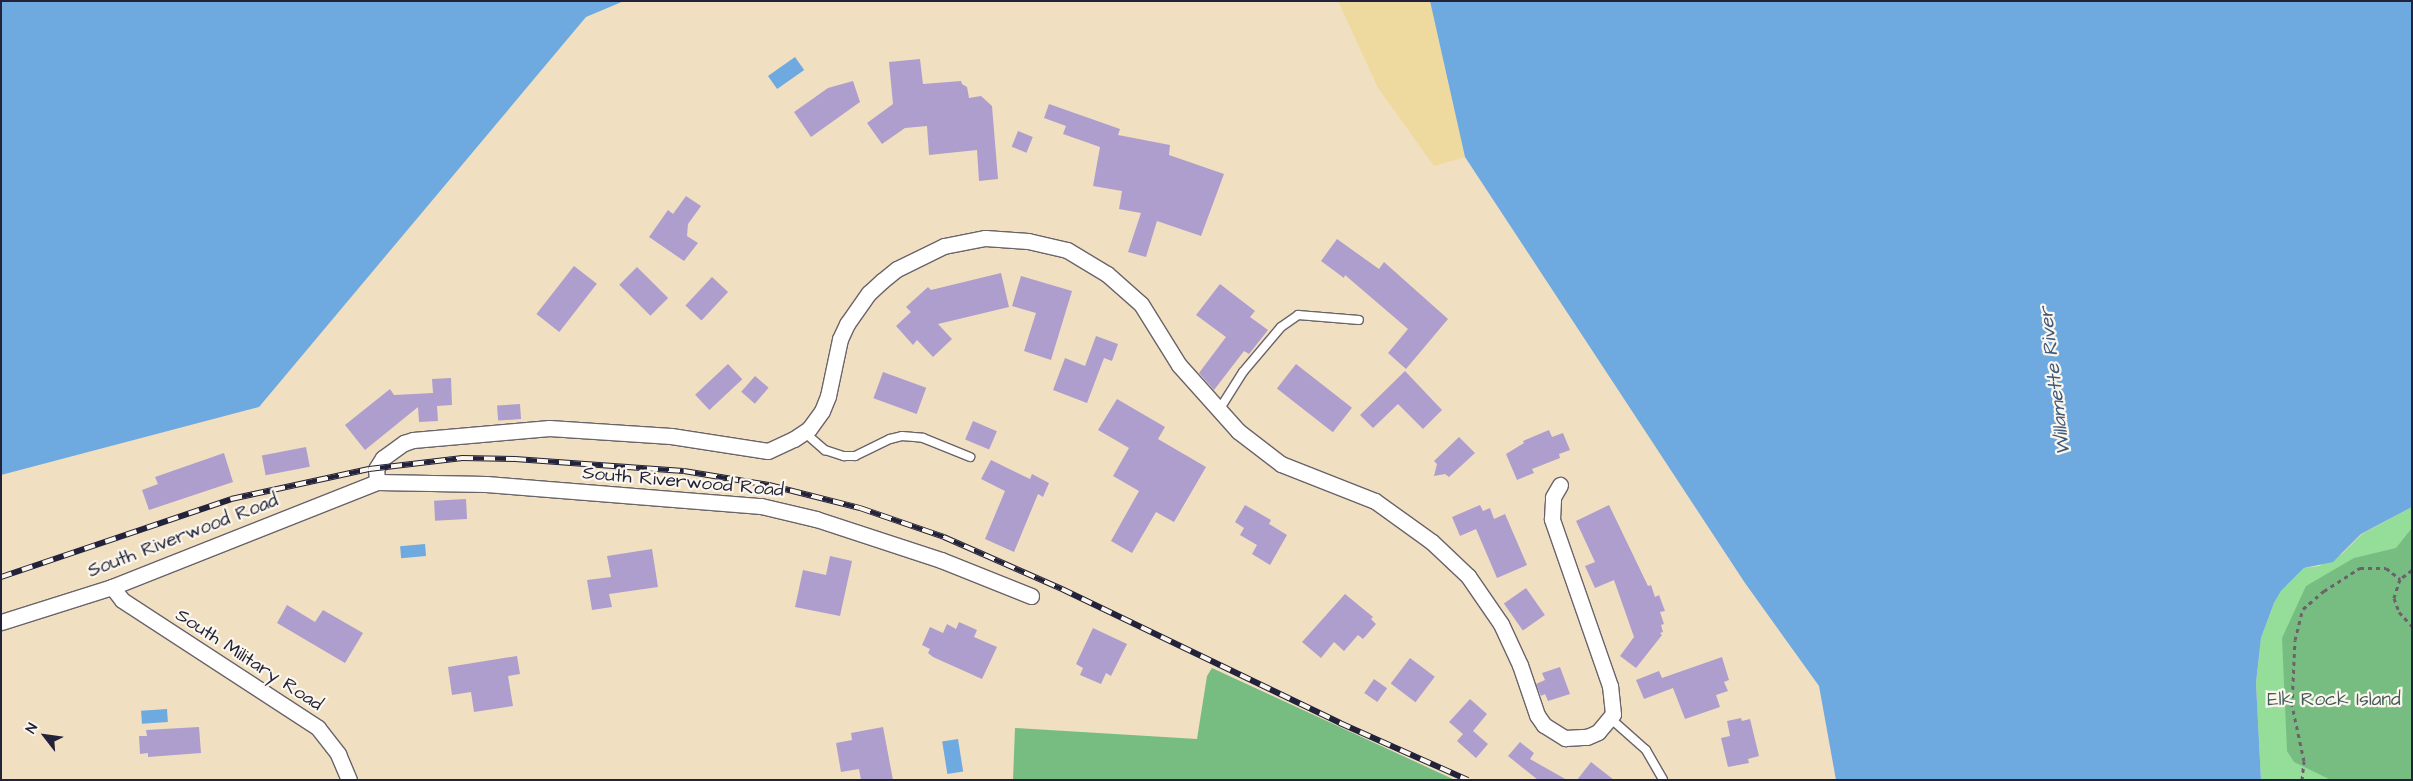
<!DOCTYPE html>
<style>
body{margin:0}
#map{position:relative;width:2413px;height:781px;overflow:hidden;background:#f1dfc1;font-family:"Architects Daughter",sans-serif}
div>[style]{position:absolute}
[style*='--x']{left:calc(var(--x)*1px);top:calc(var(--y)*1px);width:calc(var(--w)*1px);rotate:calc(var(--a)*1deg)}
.green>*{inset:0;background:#94de9a}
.forest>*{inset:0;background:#77bd82}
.sand>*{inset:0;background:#eeda9e}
.water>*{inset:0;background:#6eaadf;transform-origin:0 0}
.building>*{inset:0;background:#ad9ece;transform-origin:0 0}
.path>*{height:3px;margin-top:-1.5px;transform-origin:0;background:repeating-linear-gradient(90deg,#6a646a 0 4px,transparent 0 8px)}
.roads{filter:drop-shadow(1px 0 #6a646a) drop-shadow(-1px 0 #6a646a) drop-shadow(0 1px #6a646a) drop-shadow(0 -1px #6a646a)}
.lane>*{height:8px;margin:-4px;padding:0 4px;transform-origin:4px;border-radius:4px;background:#fff}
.street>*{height:15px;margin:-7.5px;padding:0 7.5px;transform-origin:7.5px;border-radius:7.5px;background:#fff}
.rail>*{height:5.5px;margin-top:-2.75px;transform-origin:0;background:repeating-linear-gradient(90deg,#fbf7ec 0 11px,#22223b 0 22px);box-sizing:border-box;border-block:1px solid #22223b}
span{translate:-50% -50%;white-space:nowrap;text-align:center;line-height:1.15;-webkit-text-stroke:4.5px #fbf7ec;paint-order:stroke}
.street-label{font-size:19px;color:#22223b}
.park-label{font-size:19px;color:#445a58}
.water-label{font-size:20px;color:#40587d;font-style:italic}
.frame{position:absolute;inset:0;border:2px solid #22223b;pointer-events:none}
.north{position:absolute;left:20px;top:711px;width:50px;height:50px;-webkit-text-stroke:4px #fbf7ec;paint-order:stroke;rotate:300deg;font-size:14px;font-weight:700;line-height:20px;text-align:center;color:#22223b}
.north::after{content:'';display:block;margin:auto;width:18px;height:22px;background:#22223b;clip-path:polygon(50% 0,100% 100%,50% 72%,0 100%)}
</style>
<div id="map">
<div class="green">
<div style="clip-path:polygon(2412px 507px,2412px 780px,2261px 780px,2256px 683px,2261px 638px,2274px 603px,2281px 591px,2304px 568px,2319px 566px,2342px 554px,2362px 534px)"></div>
</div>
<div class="forest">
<div style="clip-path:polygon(2412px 528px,2412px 780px,2331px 780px,2294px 762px,2287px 751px,2282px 638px,2306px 586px,2354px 558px,2396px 548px)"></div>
<div style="clip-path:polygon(1212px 668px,1290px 704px,1455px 780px,1013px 780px,1015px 728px,1197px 739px,1207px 676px)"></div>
</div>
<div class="sand">
<div style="clip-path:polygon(1338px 1px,1430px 1px,1465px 157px,1434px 166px,1378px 88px)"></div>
</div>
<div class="water">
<div style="clip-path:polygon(1px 1px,624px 1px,586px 17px,259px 407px,1px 475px)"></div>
<div style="clip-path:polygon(1430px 1px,2412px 1px,2412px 507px,2361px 534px,2333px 562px,2304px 568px,2281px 591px,2274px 603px,2261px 638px,2256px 683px,2261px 780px,1836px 780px,1819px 686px,1745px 583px,1465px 157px)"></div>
<div style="left:795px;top:57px;width:16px;height:33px;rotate:55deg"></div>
<div style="left:425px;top:544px;width:12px;height:25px;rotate:85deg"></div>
<div style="left:167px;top:709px;width:13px;height:26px;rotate:86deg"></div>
<div style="left:958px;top:739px;width:33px;height:16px;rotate:81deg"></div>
</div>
<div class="building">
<div style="clip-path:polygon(920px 59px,923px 84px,961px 81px,962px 84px,967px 87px,969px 98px,981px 96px,992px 106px,998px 179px,979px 181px,977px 150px,929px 155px,927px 126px,905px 128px,882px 144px,867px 123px,893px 104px,889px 62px)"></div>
<div style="clip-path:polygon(853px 81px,860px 102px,811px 137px,794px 112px,828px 88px)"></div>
<div style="clip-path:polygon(1049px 104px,1120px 129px,1118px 135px,1170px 145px,1169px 155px,1224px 174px,1201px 236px,1157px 221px,1146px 257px,1128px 252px,1141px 213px,1119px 209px,1122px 191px,1093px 186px,1100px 147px,1063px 134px,1066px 126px,1044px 118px)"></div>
<div style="left:1018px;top:131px;width:16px;height:17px;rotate:22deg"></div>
<div style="clip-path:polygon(686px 196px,701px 206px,688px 224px,687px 236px,698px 243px,684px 261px,649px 237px,668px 210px,673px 214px)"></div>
<div style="clip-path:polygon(1337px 239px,1379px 269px,1384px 262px,1448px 319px,1406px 369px,1388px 353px,1408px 329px,1345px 275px,1344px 278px,1321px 261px)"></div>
<div style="left:574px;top:266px;width:29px;height:61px;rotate:38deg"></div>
<div style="left:637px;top:267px;width:44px;height:25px;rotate:45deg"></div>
<div style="clip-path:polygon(1001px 273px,1009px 307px,938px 324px,952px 339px,933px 357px,917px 340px,913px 345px,896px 326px,911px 312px,906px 307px,928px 287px,931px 290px)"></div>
<div style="clip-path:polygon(1021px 276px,1072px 291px,1051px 360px,1024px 351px,1036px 313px,1012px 306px)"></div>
<div style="left:712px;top:277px;width:22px;height:39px;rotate:43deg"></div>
<div style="clip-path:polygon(1220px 284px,1255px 311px,1250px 317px,1268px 330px,1249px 354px,1244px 351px,1214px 390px,1199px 373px,1226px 337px,1196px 315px)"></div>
<div style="clip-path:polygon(1096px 336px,1118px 344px,1112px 361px,1104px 358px,1087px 403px,1053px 390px,1065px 358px,1085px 366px)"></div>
<div style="left:728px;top:364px;width:21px;height:45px;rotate:47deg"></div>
<div style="left:1296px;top:364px;width:71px;height:31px;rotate:38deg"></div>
<div style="clip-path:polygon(1405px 371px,1442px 410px,1423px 429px,1398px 404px,1373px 428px,1360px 415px)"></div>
<div style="left:883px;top:372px;width:46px;height:28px;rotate:20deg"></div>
<div style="left:755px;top:376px;width:18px;height:21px;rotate:41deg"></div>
<div style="clip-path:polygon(451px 378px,452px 405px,437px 406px,438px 421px,419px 422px,418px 407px,365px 450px,345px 425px,390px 389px,394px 395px,433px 393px,432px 379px)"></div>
<div style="clip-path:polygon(1117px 399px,1165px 427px,1158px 439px,1206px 467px,1174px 522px,1156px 512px,1132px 553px,1111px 541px,1139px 491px,1113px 476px,1129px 448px,1098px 430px)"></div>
<div style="left:520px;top:404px;width:15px;height:23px;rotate:86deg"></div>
<div style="left:973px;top:421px;width:26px;height:20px;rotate:23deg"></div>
<div style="clip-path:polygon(1549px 430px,1552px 437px,1563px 433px,1570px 450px,1559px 454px,1560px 458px,1532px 469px,1534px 473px,1517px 480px,1506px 454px,1524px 443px,1523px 441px)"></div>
<div style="clip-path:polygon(1459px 437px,1475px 453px,1449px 477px,1445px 474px,1434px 476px,1437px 464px,1434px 461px)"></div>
<div style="left:306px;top:447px;width:20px;height:45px;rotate:79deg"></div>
<div style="clip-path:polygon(224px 453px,233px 482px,149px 510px,142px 490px,158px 484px,155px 477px)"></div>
<div style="clip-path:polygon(991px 460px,1030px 479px,1032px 474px,1049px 483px,1043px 497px,1038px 494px,1014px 552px,985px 539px,1005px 491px,981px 479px)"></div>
<div style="left:466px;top:499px;width:20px;height:32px;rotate:87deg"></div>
<div style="clip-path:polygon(1245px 505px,1271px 520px,1269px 524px,1287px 535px,1270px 565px,1252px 554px,1257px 545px,1240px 535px,1244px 528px,1235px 522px)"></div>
<div style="clip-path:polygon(1480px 505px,1483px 511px,1490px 508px,1494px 519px,1505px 514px,1527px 565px,1497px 578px,1476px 529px,1460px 536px,1452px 517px)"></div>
<div style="clip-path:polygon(1609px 505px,1648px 586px,1651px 585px,1655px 597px,1659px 595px,1665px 611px,1660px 612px,1664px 624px,1661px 625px,1663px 632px,1660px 633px,1662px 635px,1636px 668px,1620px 656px,1634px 637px,1614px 580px,1595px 588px,1585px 566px,1595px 562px,1576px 521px)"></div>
<div style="clip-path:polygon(652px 549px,658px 587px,609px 594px,612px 607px,592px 610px,587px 580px,611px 577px,607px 556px)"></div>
<div style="clip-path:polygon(830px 556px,852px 561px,840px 616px,795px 607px,803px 570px,826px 575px)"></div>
<div style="left:1526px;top:588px;width:33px;height:27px;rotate:55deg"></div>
<div style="clip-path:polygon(1345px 594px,1373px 617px,1371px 619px,1376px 624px,1363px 639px,1358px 635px,1344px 651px,1334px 642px,1321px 658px,1302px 642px)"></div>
<div style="clip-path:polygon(287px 605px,315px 622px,323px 610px,363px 633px,345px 663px,277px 623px)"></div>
<div style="clip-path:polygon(959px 622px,977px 630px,974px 637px,997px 647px,982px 679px,933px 657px,928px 653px,930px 649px,922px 645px,930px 627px,943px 633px,947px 624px,956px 629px)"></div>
<div style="clip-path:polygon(1093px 628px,1127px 644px,1111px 676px,1106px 673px,1101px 684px,1080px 675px,1083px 668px,1076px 664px)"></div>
<div style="clip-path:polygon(517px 656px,520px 674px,508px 676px,513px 706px,474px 712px,471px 692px,452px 695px,448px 667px)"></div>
<div style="clip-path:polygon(1722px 657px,1729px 680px,1724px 682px,1728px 691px,1716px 695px,1720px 707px,1685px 719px,1673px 688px,1644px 699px,1636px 680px,1659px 671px,1662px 678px)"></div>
<div style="left:1410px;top:658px;width:31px;height:32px;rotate:37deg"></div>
<div style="clip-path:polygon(1560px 667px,1570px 694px,1548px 701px,1545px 694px,1541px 696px,1536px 684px,1545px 680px,1542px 673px)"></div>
<div style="left:1374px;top:679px;width:16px;height:17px;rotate:35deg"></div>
<div style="clip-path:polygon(1470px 699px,1487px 714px,1473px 731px,1488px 744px,1476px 758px,1457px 741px,1463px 734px,1449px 722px)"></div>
<div style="clip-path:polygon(1741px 718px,1742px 721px,1750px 719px,1759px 756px,1748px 759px,1749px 763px,1728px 767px,1721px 738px,1730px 736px,1727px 721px)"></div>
<div style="clip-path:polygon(199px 727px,201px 753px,148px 757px,148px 753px,140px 754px,139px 736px,147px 736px,146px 730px)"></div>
<div style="clip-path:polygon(883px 727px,893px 780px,861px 780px,859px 769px,841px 772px,836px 743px,852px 740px,851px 733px)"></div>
<div style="clip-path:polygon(1520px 742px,1534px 753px,1530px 759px,1567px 780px,1538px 780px,1508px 756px)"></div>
<div style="clip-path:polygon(1591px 762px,1614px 780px,1577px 780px)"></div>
</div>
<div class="path">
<div style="--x:2412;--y:570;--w:15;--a:143"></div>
<div style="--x:2400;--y:579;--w:20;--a:108"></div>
<div style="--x:2394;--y:598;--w:15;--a:70"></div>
<div style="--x:2399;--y:612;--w:19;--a:47"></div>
<div style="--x:2302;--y:780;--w:19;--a:-84"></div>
<div style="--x:2304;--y:761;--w:57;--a:-102.1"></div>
<div style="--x:2292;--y:705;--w:65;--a:-87.4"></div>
<div style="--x:2295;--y:640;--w:32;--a:-76"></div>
<div style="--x:2303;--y:609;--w:28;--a:-41"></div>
<div style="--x:2324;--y:591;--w:43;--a:-32.6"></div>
<div style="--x:2360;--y:568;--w:26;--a:0"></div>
<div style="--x:2386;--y:568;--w:18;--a:38"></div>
</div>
<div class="roads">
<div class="lane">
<div style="--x:1219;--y:410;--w:45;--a:-57.7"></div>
<div style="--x:1243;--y:372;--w:59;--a:-49.8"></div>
<div style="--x:1281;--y:327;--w:21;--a:-35"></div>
<div style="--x:1298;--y:315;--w:61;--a:4.7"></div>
<div style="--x:804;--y:432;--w:28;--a:41"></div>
<div style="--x:825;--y:450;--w:20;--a:18"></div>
<div style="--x:844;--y:456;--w:11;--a:0"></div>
<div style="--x:855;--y:456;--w:39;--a:-26"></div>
<div style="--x:890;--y:439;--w:12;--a:-14"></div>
<div style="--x:902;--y:436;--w:21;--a:5"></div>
<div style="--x:923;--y:438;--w:51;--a:22"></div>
<div style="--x:1610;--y:718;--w:48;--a:41.6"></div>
<div style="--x:1646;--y:750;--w:34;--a:60"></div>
</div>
<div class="street">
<div style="--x:377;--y:482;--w:13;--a:-94"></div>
<div style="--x:376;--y:469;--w:13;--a:-58"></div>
<div style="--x:383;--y:458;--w:26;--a:-36"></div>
<div style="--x:404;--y:443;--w:9;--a:-18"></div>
<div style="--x:413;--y:440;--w:137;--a:-5"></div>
<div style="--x:549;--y:428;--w:122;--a:3.8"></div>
<div style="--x:671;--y:436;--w:98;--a:8.8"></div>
<div style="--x:768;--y:451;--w:29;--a:-25"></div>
<div style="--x:794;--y:439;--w:18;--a:-34"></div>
<div style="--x:809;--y:429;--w:22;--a:-54"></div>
<div style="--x:822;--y:411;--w:16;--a:-68"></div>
<div style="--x:828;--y:396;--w:58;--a:-78.1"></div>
<div style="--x:840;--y:339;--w:17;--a:-65"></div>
<div style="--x:847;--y:324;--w:38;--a:-55"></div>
<div style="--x:869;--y:293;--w:18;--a:-43"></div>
<div style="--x:882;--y:281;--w:19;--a:-39"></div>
<div style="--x:897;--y:269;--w:52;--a:-26.1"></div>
<div style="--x:944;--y:246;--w:42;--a:-11"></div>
<div style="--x:985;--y:238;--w:43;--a:4"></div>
<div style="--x:1028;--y:241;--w:40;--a:13"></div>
<div style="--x:1067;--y:250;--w:47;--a:31"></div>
<div style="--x:1107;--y:274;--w:45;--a:41.4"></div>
<div style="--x:1141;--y:304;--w:72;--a:58.1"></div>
<div style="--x:1179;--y:365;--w:89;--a:48.2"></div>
<div style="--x:1238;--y:431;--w:54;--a:37.5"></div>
<div style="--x:1281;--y:464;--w:101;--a:21.5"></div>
<div style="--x:1375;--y:501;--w:70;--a:35.7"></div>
<div style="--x:1432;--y:542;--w:50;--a:43.4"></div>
<div style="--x:1468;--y:576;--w:58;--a:55.5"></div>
<div style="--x:1501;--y:624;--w:45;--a:65.1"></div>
<div style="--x:1520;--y:665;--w:53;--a:71.2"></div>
<div style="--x:1537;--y:715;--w:12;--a:55"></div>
<div style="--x:1544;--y:725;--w:25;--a:32"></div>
<div style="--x:1565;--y:738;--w:22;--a:-3"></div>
<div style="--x:1587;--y:737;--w:12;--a:-24"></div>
<div style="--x:1598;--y:732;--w:23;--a:-50"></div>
<div style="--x:1613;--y:714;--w:28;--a:-96"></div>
<div style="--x:1610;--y:686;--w:177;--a:-109.2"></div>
<div style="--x:1552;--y:519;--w:22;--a:-87"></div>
<div style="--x:1553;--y:497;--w:14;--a:-60"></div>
<div style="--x:112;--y:587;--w:16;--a:52"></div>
<div style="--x:122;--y:600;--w:234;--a:33.1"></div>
<div style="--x:318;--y:728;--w:33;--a:52"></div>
<div style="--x:338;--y:754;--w:28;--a:67"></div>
<div style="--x:1;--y:622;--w:116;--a:-17.5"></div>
<div style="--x:112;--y:587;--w:285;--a:-21.6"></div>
<div style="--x:377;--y:482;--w:109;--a:1.1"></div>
<div style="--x:486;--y:484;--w:276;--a:4.6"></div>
<div style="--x:761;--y:506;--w:57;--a:13.3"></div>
<div style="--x:816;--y:519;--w:132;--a:18.2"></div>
<div style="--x:941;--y:560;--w:97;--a:21.8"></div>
</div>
</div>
<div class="rail">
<div style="--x:1;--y:577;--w:243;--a:-18.7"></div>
<div style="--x:231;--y:499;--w:141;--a:-12.3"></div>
<div style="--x:369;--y:469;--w:94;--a:-6.7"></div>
<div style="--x:462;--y:458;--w:53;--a:1.1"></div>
<div style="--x:515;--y:459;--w:169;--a:4.1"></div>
<div style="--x:684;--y:471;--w:86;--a:9.4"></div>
<div style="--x:769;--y:485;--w:94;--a:14.2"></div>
<div style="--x:860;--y:508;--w:89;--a:19"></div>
<div style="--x:944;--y:537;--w:129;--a:23.8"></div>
<div style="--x:1062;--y:589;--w:309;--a:25.7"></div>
<div style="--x:1340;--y:723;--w:140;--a:24"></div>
</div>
<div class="street-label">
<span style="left:683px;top:482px;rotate:5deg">South Riverwood Road</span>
<span style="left:183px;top:536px;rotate:-21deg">South Riverwood Road</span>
<span style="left:249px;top:660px;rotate:33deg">South Military Road</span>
</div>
<div class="park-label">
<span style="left:2334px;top:700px">Elk Rock Island</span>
</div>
<div class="water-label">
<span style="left:2055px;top:381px;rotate:-97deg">Willamette River</span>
</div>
<div class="frame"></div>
<div class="north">N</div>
</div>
